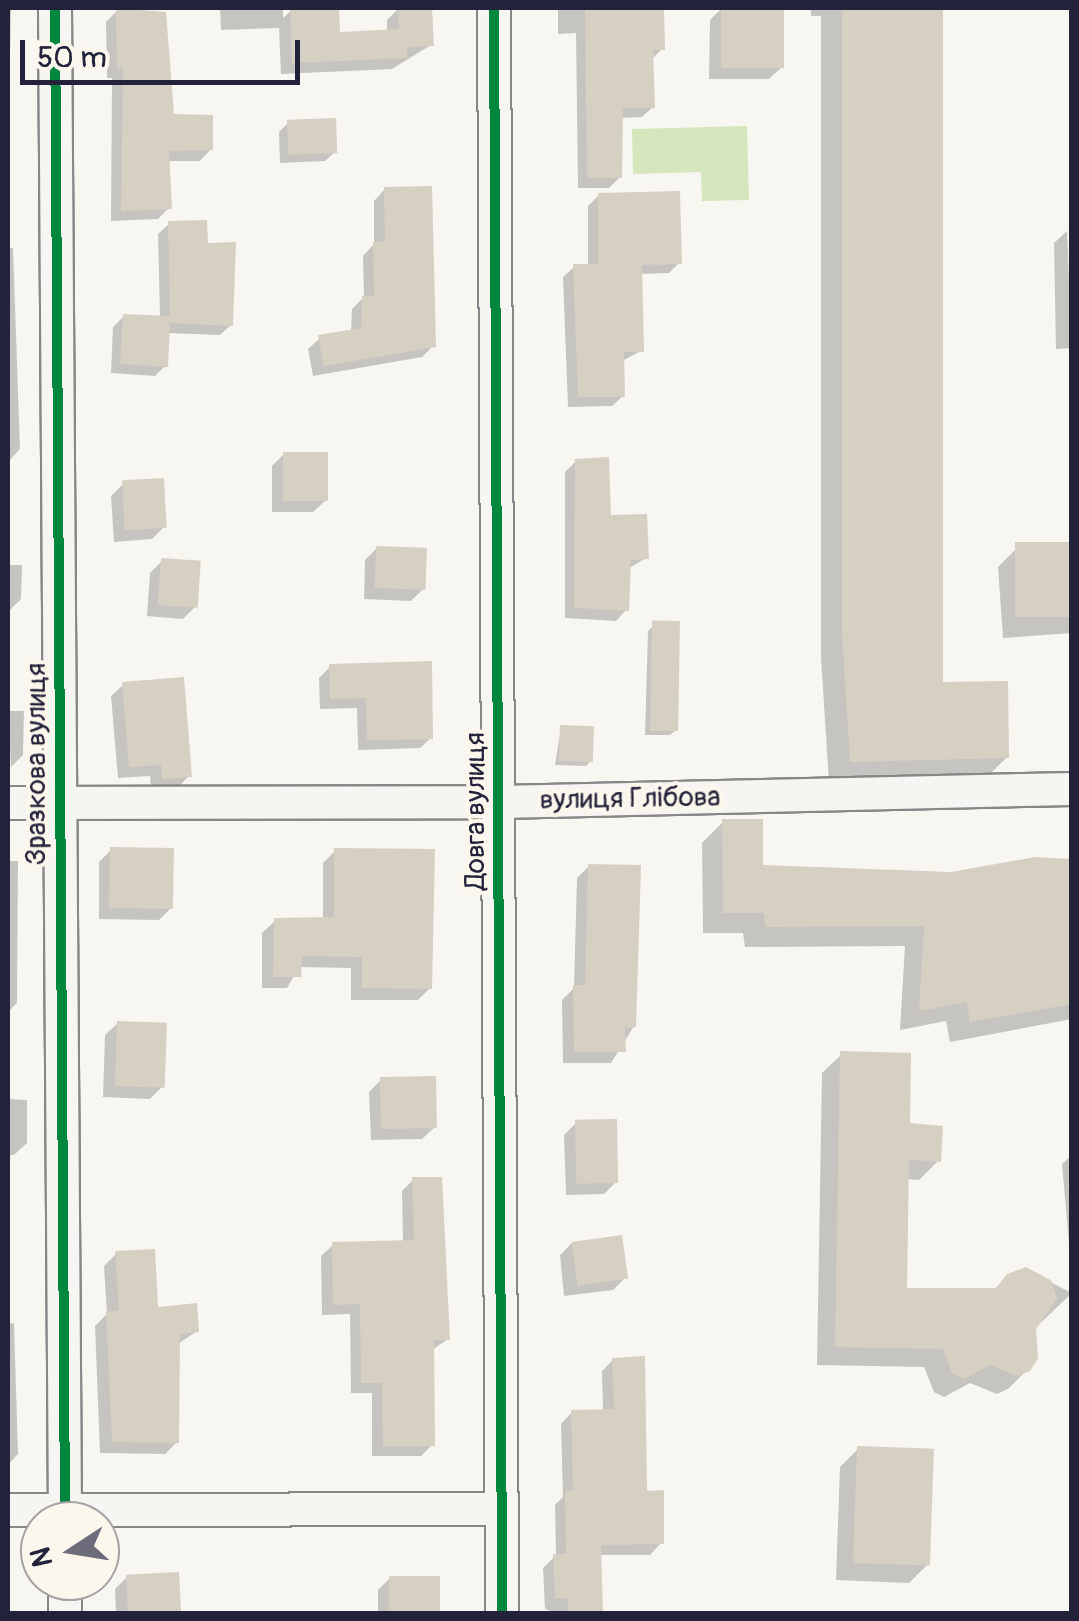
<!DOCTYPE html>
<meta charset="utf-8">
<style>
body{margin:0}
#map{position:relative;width:1079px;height:1621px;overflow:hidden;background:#f8f6f0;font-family:Pangolin,sans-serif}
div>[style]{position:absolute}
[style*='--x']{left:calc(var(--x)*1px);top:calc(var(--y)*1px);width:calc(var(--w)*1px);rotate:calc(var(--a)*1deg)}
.green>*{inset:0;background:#d4e6bc}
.shadow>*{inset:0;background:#0003}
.building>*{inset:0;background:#d6d0c3;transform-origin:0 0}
.roads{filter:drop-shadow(2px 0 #878688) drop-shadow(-2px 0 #878688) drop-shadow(0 2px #878688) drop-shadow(0 -2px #878688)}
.street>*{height:32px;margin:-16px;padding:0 16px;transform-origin:16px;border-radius:16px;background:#f6f5f1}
.cycleway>*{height:10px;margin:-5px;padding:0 5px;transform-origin:5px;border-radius:5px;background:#00873e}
span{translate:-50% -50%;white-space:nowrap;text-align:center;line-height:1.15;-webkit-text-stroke:8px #fbf7ec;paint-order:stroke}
.street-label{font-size:28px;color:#22223b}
.frame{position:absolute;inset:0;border:10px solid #22223b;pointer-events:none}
.north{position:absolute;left:20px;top:1501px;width:100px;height:100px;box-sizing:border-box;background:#fbf7ec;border:2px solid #a4a2a5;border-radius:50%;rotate:258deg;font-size:28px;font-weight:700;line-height:40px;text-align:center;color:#22223b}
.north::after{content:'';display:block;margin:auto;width:35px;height:45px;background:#6d6c7a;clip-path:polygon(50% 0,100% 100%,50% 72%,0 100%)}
.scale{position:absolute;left:20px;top:40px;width:280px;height:45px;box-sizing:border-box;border:5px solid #22223b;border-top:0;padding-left:12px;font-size:30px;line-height:35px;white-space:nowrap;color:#22223b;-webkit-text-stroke:8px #fbf7ec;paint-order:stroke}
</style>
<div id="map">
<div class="green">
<div style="clip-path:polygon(747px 126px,749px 200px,702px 201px,701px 172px,633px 174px,632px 129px)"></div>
</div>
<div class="shadow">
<div style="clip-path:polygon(8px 8px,11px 8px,8px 159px)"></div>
<div style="clip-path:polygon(220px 8px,283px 8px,283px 18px,291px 11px,338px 35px,387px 32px,387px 20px,399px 8px,430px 8px,431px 45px,392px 69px,281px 74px,279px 28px,221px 30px)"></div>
<div style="clip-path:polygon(558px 8px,662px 8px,662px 49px,651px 60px,653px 107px,642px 117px,620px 118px,620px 177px,609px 188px,578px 188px,576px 33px,558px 34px)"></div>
<div style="clip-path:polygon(722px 8px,781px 8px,782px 67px,769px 79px,709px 79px,710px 20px)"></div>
<div style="clip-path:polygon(811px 8px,940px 8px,941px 685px,1007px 757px,985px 779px,829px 783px,821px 657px,821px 16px,811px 16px)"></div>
<div style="clip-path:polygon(117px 11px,171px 117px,211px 149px,200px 161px,167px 161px,169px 208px,158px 219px,111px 221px,112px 78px,107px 78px,106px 22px)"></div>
<div style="clip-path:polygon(288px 123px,335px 152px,325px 161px,280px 163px,279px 132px)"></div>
<div style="clip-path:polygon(385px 189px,433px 346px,422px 357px,313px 376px,308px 349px,320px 338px,351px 332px,352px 309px,364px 297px,363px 256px,374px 244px,374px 201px)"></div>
<div style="clip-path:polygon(599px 195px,679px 263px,669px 273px,640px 274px,641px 351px,622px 361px,623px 396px,612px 406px,568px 407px,563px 277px,574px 267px,588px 266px,588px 206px)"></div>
<div style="clip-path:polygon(169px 224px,206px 245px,231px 325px,220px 335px,167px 333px,165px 366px,155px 376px,111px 373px,113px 327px,124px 316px,160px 318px,158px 234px)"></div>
<div style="clip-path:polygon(1067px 231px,1072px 348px,1056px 349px,1054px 243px)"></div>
<div style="clip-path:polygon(8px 248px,13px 248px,20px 449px,8px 462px)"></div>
<div style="clip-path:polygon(284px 454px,326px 500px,313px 512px,272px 512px,272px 466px)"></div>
<div style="clip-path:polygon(576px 461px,609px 518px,646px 558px,628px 569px,626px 610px,616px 621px,565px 618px,565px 472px)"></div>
<div style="clip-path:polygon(123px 484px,164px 527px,152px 539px,114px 542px,111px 496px)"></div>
<div style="clip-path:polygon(1072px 544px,1072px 633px,1003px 638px,998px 567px,1016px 549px)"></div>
<div style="clip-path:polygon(377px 548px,423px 589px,411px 601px,364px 599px,365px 560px)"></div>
<div style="clip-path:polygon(162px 561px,195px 607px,183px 619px,147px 616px,150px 573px)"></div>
<div style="clip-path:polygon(8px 565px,22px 565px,21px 599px,9px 611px)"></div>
<div style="clip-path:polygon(654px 625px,676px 730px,670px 735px,645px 735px,648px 631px)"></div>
<div style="clip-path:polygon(330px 667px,431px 738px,420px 748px,358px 750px,357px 708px,320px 709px,319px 678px)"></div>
<div style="clip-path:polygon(124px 684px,189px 776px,177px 788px,151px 790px,150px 776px,118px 778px,111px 696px)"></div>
<div style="clip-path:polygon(8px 711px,24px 711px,23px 755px,11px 767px)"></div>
<div style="clip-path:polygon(561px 728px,592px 760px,586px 766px,555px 765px)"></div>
<div style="clip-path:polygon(723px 822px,761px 867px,951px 875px,1072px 858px,1072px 1019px,950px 1042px,946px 1021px,900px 1030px,905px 946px,745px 947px,743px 933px,703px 933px,702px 843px)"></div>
<div style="clip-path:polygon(111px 850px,171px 908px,159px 920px,99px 919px,99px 862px)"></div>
<div style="clip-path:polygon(335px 851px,430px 988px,418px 1000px,351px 1000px,351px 968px,299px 967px,287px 988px,262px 988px,262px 933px,275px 921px,323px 920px,323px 863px)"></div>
<div style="clip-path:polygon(8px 861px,18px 861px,17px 1003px,8px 1012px)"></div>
<div style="clip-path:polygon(589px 866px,634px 1026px,611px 1063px,563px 1063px,562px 1000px,574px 988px,577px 878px)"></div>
<div style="clip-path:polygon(118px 1023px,162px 1087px,150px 1099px,103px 1097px,105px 1035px)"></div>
<div style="clip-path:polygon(842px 1054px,938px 1161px,919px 1180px,907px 1179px,905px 1290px,995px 1290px,1026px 1270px,1072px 1293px,1033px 1330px,1028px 1369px,1008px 1389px,997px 1394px,970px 1383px,944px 1397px,934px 1392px,924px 1367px,817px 1365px,822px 1073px)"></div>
<div style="clip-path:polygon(381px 1080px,435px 1127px,422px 1139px,371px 1140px,369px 1092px)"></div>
<div style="clip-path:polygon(8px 1099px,27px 1100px,27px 1143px,14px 1155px,8px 1155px)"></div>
<div style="clip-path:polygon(576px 1123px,616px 1182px,604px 1194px,566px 1195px,564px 1135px)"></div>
<div style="clip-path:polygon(1072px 1155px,1072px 1278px,1062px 1164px)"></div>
<div style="clip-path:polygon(413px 1180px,448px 1339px,432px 1350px,432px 1445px,421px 1456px,372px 1456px,372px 1393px,351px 1393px,350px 1314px,322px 1315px,321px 1256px,333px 1245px,403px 1243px,402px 1191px)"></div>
<div style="clip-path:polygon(572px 1243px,625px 1278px,613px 1290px,564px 1296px,560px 1255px)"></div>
<div style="clip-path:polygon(116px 1254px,155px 1309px,197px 1331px,178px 1344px,177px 1442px,165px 1454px,100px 1453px,95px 1326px,107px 1314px,104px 1266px)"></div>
<div style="clip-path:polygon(14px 1323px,18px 1454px,8px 1465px,8px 1324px)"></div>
<div style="clip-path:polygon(613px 1360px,661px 1543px,650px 1555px,599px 1555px,600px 1611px,627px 1614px,558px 1614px,545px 1609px,543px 1568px,556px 1555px,555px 1505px,563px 1497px,561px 1424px,572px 1412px,603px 1412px,602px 1371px)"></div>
<div style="clip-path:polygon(858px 1449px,927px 1565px,909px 1583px,836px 1580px,840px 1467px)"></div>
<div style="clip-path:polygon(127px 1577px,181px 1614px,116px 1614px,115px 1589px)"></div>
<div style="clip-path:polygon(390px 1578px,437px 1614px,378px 1614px,378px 1590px)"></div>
</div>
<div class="building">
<div style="clip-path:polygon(116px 8px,166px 12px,174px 114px,213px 115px,213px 150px,169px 151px,172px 209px,121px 211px,123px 68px,117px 68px)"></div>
<div style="clip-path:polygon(290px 8px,339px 8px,340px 32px,399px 29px,398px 8px,432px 8px,434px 46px,407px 47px,407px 58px,292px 63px)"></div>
<div style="clip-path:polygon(585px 8px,664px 8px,665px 50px,653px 50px,655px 108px,623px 108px,622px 178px,587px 178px)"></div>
<div style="left:721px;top:8px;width:63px;height:60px"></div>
<div style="clip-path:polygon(842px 8px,943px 8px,943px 682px,1008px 681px,1009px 758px,850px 762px,842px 634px)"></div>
<div style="left:336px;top:118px;width:35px;height:49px;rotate:88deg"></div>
<div style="clip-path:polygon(432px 186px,436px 347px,324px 366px,318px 335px,361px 328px,362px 296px,374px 296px,373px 242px,385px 242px,384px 187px)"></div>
<div style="clip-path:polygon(680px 191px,682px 264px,642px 265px,644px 352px,624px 352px,625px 397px,578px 397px,573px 264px,598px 264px,598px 193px)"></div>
<div style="clip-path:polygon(207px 220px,208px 243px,236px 242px,233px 326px,170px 323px,168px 367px,120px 364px,123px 314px,170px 316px,168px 221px)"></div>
<div style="left:283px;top:452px;width:45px;height:49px"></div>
<div style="clip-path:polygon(609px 457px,611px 515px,647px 514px,649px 559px,631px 560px,629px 611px,574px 608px,575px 459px)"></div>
<div style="left:164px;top:478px;width:50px;height:42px;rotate:87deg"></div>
<div style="left:1072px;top:542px;width:75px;height:57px;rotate:90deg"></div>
<div style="left:376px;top:546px;width:51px;height:42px;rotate:2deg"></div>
<div style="left:161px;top:558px;width:40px;height:47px;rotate:4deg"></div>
<div style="left:680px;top:621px;width:110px;height:28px;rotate:91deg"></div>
<div style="clip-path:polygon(432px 661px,433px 739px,367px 740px,366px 698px,330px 699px,329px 664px)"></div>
<div style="clip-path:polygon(184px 677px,192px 777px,162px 779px,161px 765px,129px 767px,122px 682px)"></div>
<div style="left:560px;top:725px;width:34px;height:36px;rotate:2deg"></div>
<div style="clip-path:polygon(722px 819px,763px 819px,763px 865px,951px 872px,1035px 857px,1072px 859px,1072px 1004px,970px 1022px,967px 1002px,919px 1011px,924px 926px,765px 927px,764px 913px,723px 913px)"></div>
<div style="left:110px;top:847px;width:64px;height:61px;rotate:1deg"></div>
<div style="clip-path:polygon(334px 848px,435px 849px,432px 989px,362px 988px,362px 957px,302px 956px,301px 977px,273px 977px,274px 918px,334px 917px)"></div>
<div style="clip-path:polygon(588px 864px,641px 865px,636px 1027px,625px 1028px,626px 1052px,574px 1052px,573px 985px,585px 985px)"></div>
<div style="left:117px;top:1021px;width:50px;height:65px;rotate:2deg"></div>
<div style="clip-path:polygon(840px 1051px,911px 1053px,910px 1123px,943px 1126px,941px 1162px,909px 1160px,907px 1288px,996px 1288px,1007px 1274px,1026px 1267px,1052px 1281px,1057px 1299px,1036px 1329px,1038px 1359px,1030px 1371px,1017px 1376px,990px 1365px,964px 1379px,952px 1373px,943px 1349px,835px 1347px)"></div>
<div style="left:436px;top:1076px;width:52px;height:56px;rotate:89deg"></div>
<div style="left:617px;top:1119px;width:64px;height:42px;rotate:89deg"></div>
<div style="clip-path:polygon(412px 1177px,442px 1177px,450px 1340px,434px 1340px,435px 1446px,383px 1446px,382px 1383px,361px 1383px,360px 1304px,333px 1305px,332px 1242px,414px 1240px)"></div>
<div style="left:622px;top:1235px;width:44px;height:51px;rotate:82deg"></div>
<div style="clip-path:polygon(155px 1249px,158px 1307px,197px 1303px,199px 1332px,180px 1334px,179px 1443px,112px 1442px,106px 1312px,119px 1310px,115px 1251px)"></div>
<div style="clip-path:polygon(645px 1356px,647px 1491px,664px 1490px,664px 1544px,601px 1545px,603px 1614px,568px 1614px,568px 1598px,555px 1599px,553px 1554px,566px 1554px,565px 1491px,573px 1491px,571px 1410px,614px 1409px,612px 1358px)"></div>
<div style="left:857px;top:1446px;width:77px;height:117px;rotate:2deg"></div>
<div style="left:179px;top:1572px;width:42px;height:53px;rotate:87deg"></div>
<div style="left:389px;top:1576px;width:51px;height:38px"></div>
</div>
<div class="roads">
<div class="street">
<div style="--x:55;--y:8;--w:1513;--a:89.62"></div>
<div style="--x:494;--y:8;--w:1606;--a:89.71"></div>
<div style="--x:8;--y:803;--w:490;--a:-0.1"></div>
<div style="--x:498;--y:802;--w:574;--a:-1.3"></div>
<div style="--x:8;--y:1510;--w:493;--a:-0.1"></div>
<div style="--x:65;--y:1581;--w:33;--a:90"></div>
</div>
</div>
<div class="cycleway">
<div style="--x:55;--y:8;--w:1513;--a:89.62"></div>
<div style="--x:494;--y:8;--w:1606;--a:89.71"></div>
</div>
<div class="street-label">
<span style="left:37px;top:764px;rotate:-90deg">Зразкова вулиця</span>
<span style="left:630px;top:799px;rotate:-1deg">вулиця Глібова</span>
<span style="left:476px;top:811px;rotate:-90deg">Довга вулиця</span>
</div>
<div class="frame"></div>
<div class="north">N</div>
<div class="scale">50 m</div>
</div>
